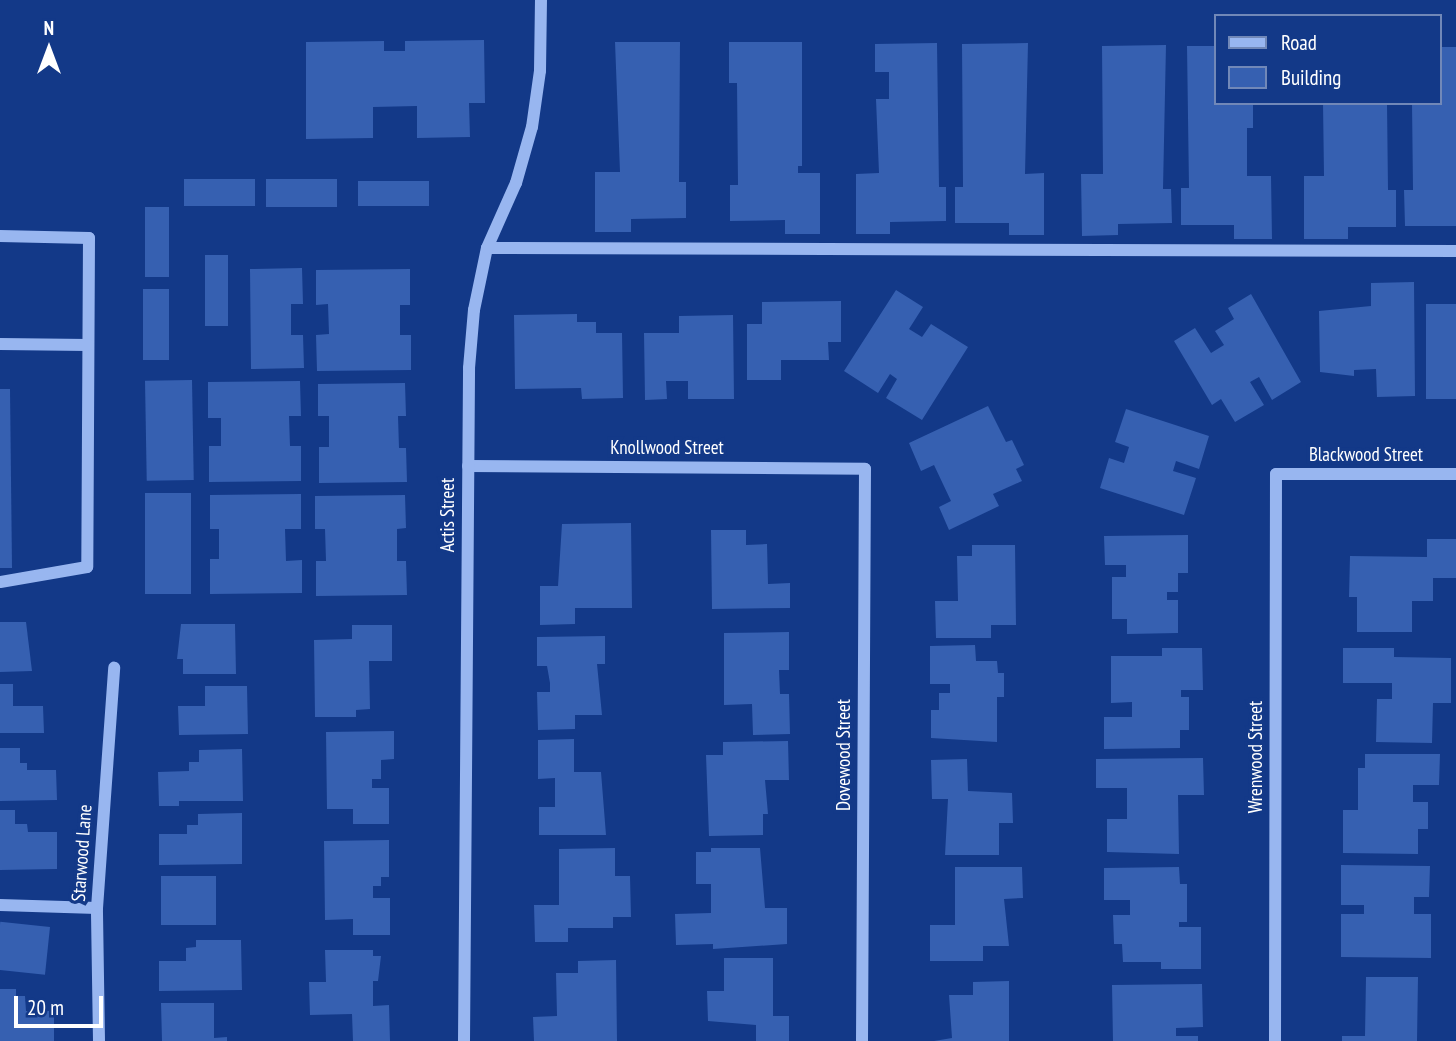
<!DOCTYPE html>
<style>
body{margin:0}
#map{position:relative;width:1456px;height:1041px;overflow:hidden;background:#133988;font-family:"PT Sans Narrow",sans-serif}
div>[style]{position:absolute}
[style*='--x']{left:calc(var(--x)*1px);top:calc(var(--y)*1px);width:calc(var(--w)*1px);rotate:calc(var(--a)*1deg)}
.building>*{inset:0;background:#3660b1;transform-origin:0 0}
.minor>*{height:12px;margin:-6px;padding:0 6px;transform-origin:6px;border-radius:6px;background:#98b6f0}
span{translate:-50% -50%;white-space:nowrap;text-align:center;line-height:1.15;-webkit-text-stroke:7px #133988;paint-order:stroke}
.street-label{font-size:19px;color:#fff}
.legend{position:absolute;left:1214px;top:14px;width:228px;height:91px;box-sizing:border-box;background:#133988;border:2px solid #7188b8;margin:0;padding:9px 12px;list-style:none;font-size:21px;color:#fff}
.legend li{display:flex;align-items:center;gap:14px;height:35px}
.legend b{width:35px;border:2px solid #7188b8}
.north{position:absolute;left:14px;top:14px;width:70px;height:70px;-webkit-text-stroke:5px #133988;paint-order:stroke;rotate:0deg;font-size:19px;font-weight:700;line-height:28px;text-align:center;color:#fff}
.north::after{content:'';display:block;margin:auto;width:24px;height:32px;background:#fff;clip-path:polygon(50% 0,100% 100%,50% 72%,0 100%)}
.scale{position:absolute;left:14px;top:996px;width:89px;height:32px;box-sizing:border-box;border:4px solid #fff;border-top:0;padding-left:9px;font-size:21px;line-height:24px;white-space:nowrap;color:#fff;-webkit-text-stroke:5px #133988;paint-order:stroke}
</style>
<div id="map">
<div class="building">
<div style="clip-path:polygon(484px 40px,485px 103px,469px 103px,470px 137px,417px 138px,417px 106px,373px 107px,373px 138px,306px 139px,306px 42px,384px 41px,384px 51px,405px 51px,405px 41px)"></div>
<div style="clip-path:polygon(615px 42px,680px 42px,679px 182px,686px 182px,686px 218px,631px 219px,631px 232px,595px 232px,595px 172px,620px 172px)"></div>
<div style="clip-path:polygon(729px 42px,802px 42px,802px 166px,798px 166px,798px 173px,820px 173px,820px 234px,785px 234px,785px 220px,730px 221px,730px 185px,738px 185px,737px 83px,729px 83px)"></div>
<div style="clip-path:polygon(937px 43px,939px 187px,946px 187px,946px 221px,890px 222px,890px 234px,856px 234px,856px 174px,879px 173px,876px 99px,889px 99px,889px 72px,875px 72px,875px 44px)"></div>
<div style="clip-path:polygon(1028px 43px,1025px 174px,1044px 173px,1044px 235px,1009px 235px,1009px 223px,955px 223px,955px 187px,963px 187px,962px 44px)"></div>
<div style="clip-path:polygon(1166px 45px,1163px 189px,1171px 189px,1172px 223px,1118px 224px,1118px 235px,1082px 236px,1081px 174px,1103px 174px,1102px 46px)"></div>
<div style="clip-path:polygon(1187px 46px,1216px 46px,1216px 103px,1253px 103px,1253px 128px,1247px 128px,1247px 176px,1271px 176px,1272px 239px,1234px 239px,1234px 225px,1181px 225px,1181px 188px,1189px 188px)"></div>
<div style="clip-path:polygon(1440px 47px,1456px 47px,1456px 226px,1405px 226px,1404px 190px,1413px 190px,1412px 103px,1440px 103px)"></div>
<div style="clip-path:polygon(1323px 103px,1387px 103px,1388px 190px,1396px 190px,1396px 227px,1348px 227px,1348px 239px,1304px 239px,1304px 176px,1324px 176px)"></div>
<div style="left:255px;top:179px;width:27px;height:71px;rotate:90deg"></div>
<div style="left:337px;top:179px;width:28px;height:71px;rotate:90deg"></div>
<div style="left:429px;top:181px;width:25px;height:71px;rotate:90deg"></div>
<div style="left:145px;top:207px;width:24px;height:70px"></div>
<div style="left:205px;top:255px;width:23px;height:71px"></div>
<div style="clip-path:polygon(302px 268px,303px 304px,291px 304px,291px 335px,303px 335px,304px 368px,251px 369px,250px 269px)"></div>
<div style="clip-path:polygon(410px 269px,410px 305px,400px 305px,400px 335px,411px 335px,411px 370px,317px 371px,316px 335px,329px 334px,328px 304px,316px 305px,316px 270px)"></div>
<div style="clip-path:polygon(1414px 282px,1415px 396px,1377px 397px,1376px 369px,1354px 370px,1354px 376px,1320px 372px,1319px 311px,1371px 306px,1371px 283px)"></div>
<div style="left:143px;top:289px;width:26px;height:71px"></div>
<div style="clip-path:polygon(896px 290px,923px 307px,909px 329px,922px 337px,931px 324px,968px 347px,922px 420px,886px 398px,897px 379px,890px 374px,878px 393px,844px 371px)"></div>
<div style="clip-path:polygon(1251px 294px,1301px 382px,1272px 400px,1259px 377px,1250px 382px,1264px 405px,1235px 422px,1221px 399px,1212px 405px,1174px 341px,1195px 328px,1211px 353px,1224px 345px,1215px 331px,1234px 319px,1228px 308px)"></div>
<div style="clip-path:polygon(841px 301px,841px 342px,828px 342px,829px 360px,781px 360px,781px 380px,747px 380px,747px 324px,762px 324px,762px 302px)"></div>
<div style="left:1456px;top:304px;width:95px;height:30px;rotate:90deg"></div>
<div style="clip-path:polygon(577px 314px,577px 322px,596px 322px,596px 333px,622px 333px,623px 398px,582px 399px,581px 388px,515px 389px,514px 315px)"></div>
<div style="clip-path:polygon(733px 315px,734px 399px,688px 399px,688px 381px,666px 381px,667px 399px,645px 400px,644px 333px,679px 333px,679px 316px)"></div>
<div style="left:192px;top:380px;width:100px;height:47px;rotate:89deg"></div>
<div style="clip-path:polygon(300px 381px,301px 416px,289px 416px,290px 446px,301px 446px,301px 481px,209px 482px,209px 446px,221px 446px,221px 418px,208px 418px,208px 382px)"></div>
<div style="clip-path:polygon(405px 383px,406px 416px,398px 416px,399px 448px,406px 448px,407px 482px,319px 483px,319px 447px,329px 447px,329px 416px,318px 416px,318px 384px)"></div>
<div style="clip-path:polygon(0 389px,10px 389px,12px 568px,0 568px)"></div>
<div style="clip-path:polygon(988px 406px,1006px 442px,1012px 440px,1024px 465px,1016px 469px,1022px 481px,993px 494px,999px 506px,949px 530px,939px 507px,951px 501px,934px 465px,921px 471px,909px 443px)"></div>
<div style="clip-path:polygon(1126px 409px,1209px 436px,1199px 469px,1176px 461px,1173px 471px,1196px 478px,1184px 515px,1100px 488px,1109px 458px,1124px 463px,1129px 447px,1115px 442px)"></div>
<div style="left:145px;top:493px;width:46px;height:101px"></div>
<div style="clip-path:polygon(301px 494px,301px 529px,285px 529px,286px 561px,302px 560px,302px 593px,210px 594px,210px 559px,219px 559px,219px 529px,210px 529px,210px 495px)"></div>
<div style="clip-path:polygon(405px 495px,406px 528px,397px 529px,397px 561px,406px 561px,407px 595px,316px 596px,316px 561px,326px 561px,325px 529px,315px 529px,315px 496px)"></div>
<div style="clip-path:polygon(631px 523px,632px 608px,575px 608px,575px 624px,540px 625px,540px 586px,558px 586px,562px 524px)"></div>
<div style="clip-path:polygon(711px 530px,746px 530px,746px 545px,767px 544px,768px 584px,790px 583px,790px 608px,712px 609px)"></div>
<div style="clip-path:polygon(1188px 535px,1188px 573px,1178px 573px,1178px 592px,1167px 592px,1167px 600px,1178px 600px,1178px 633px,1127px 634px,1127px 619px,1112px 619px,1112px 577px,1126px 577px,1126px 565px,1105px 565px,1104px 536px)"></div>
<div style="clip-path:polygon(1427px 539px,1456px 539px,1456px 578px,1433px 578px,1433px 601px,1412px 601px,1412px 632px,1357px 632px,1357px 597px,1349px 597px,1350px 556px,1427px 557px)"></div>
<div style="clip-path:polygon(972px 545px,1015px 545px,1016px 625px,991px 625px,991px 638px,936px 638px,935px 601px,958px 601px,957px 556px,972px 556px)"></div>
<div style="clip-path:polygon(0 622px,26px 622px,32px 671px,0 672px)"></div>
<div style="clip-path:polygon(181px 624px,235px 624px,236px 674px,183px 674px,183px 659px,177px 659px)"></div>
<div style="clip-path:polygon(352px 625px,392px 625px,392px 661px,369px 661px,370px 709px,356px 710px,356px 717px,315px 717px,314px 640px,352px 639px)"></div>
<div style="clip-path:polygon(789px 632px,789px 670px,779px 670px,780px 694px,789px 694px,790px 734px,753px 735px,752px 704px,724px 705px,724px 633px)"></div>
<div style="clip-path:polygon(605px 636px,605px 664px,597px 664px,602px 715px,575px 715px,575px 729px,538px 730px,537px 692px,550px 692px,550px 683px,547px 666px,537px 666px,537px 637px)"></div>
<div style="clip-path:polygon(975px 645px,976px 661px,997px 661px,998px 673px,1004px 673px,1004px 697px,997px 697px,997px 742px,931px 738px,931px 710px,939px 710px,939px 693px,950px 693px,950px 684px,930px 684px,930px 646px)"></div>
<div style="clip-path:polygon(1162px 648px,1202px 648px,1203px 690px,1181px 690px,1181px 697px,1189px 697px,1189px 730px,1180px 730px,1180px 748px,1104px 749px,1104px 717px,1132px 717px,1132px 702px,1111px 703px,1111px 656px,1162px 656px)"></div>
<div style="clip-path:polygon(1343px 648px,1394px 648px,1394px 657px,1451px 658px,1451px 703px,1433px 703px,1432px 743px,1376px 742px,1377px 699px,1392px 699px,1392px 683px,1343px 683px)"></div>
<div style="clip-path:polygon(0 684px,13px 684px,13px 706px,43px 706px,44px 733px,0 733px)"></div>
<div style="clip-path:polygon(205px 686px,247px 686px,248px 734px,179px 735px,178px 706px,205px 706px)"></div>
<div style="clip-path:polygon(394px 731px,394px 759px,381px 760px,381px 779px,372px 779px,372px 788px,389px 788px,389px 824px,353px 824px,353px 809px,327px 809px,326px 732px)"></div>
<div style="clip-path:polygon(574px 739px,574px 772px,601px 772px,606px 835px,539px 835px,539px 807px,555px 807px,555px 778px,538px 779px,538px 740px)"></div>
<div style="clip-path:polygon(788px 741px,789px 780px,765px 780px,768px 814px,763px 814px,763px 835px,709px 836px,706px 755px,723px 755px,723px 742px)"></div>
<div style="clip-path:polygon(0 748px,20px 748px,20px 763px,27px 763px,27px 770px,56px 770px,57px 800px,0 801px)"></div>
<div style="clip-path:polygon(242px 749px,243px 801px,179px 801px,179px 806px,159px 806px,158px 772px,189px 771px,189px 762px,199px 762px,199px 750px)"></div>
<div style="clip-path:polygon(1365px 754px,1440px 754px,1439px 785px,1413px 785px,1413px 802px,1428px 802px,1428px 829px,1418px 829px,1418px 854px,1343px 853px,1343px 810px,1358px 810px,1358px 768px,1365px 768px)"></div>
<div style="clip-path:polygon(1203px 758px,1204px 795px,1178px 795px,1179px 854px,1107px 852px,1107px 819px,1127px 819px,1127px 788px,1096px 788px,1096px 759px)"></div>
<div style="clip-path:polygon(967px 759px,968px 791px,1012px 793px,1013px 823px,999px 823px,999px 855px,945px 855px,948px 799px,932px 799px,931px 760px)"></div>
<div style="clip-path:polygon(0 810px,15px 810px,15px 824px,27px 824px,28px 832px,57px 832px,57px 869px,0 870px)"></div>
<div style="clip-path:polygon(242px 813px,242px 864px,159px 865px,159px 834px,187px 834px,187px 825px,198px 825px,198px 814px)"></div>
<div style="clip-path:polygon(389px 840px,389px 877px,381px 877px,381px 886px,373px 886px,373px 898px,390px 898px,390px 935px,353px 935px,353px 919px,325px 920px,324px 841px)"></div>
<div style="clip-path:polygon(615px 848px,615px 876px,630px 876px,631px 917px,613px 917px,613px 928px,568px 928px,568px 942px,535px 942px,534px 905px,559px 905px,559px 849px)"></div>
<div style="clip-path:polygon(711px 848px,760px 848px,765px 908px,787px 908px,787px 944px,713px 949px,713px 944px,676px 945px,675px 914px,711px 913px,711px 884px,696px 884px,696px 852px,711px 852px)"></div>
<div style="clip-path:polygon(1341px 865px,1430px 866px,1429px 897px,1414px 897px,1414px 914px,1431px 914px,1431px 958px,1341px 957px,1341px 914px,1364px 914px,1364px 905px,1341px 905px)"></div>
<div style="clip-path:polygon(955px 867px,1022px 867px,1023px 898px,1004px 899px,1009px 946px,983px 946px,983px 961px,930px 961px,930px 925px,955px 925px)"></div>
<div style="clip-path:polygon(1179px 867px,1180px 884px,1187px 884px,1187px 922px,1179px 922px,1179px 927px,1201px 927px,1201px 969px,1161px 969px,1161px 962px,1123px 962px,1122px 944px,1114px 944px,1113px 915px,1130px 915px,1130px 900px,1104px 900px,1104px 868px)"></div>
<div style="left:161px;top:876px;width:55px;height:49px"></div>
<div style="left:50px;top:927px;width:48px;height:50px;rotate:96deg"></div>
<div style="clip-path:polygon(196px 940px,241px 940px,242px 990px,159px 991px,159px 961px,186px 961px,186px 948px,196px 947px)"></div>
<div style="clip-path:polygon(325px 950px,373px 950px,373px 956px,381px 956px,378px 981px,373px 981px,373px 1006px,389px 1005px,390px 1041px,353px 1041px,352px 1014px,310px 1015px,309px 982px,326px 982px)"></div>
<div style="clip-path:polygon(724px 958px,773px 958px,773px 1016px,789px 1016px,789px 1041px,756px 1041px,756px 1025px,708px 1021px,707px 991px,724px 991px)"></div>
<div style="clip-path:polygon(616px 960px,617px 1041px,534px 1041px,533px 1017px,557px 1016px,556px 973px,578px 973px,578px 961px)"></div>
<div style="clip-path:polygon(1366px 977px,1418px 977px,1417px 1041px,1342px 1041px,1342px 1036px,1365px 1036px)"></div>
<div style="clip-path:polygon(1009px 981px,1009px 1041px,934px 1041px,952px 1038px,949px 995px,973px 995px,973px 982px)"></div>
<div style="clip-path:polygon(1202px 984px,1203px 1027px,1176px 1028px,1176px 1036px,1198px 1036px,1198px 1041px,1113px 1041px,1112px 985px)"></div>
<div style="clip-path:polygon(0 989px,16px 989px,16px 996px,25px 996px,26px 1011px,54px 1011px,54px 1041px,0 1041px)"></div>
<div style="clip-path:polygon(161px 1003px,214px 1003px,214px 1038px,227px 1037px,227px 1041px,162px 1041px)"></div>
</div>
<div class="minor">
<div style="--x:0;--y:236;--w:89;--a:1.3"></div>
<div style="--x:89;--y:238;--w:329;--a:90.3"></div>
<div style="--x:87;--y:567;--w:88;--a:170.2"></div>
<div style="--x:487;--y:248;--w:969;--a:0.18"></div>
<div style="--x:0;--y:344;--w:88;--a:0.7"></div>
<div style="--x:468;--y:466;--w:397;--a:0.4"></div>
<div style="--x:865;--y:469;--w:572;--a:90.3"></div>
<div style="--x:0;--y:905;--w:97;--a:1.8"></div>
<div style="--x:99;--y:1041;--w:133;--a:-90.9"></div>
<div style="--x:97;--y:908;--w:241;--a:-85.9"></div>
<div style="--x:464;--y:1041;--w:673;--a:-89.57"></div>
<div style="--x:469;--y:368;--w:58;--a:-85.1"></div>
<div style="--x:474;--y:310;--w:63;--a:-78.2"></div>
<div style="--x:487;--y:248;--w:71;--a:-66"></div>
<div style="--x:516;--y:183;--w:58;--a:-74.1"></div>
<div style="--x:532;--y:127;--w:57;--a:-81.9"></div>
<div style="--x:540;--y:71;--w:71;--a:-89.2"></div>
<div style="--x:1275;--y:1041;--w:567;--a:-89.9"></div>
<div style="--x:1276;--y:474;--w:180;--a:0"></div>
</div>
<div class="street-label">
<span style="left:667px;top:448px">Knollwood Street</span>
<span style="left:1366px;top:455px">Blackwood Street</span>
<span style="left:448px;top:515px;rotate:-90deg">Actis Street</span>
<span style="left:844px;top:755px;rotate:-90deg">Dovewood Street</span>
<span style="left:1256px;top:757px;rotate:-90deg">Wrenwood Street</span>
<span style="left:82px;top:853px;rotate:-86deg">Starwood Lane</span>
</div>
<ul class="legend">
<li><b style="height:9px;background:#98b6f0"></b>Road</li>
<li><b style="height:19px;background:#3660b1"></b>Building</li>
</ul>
<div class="north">N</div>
<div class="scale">20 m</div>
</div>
